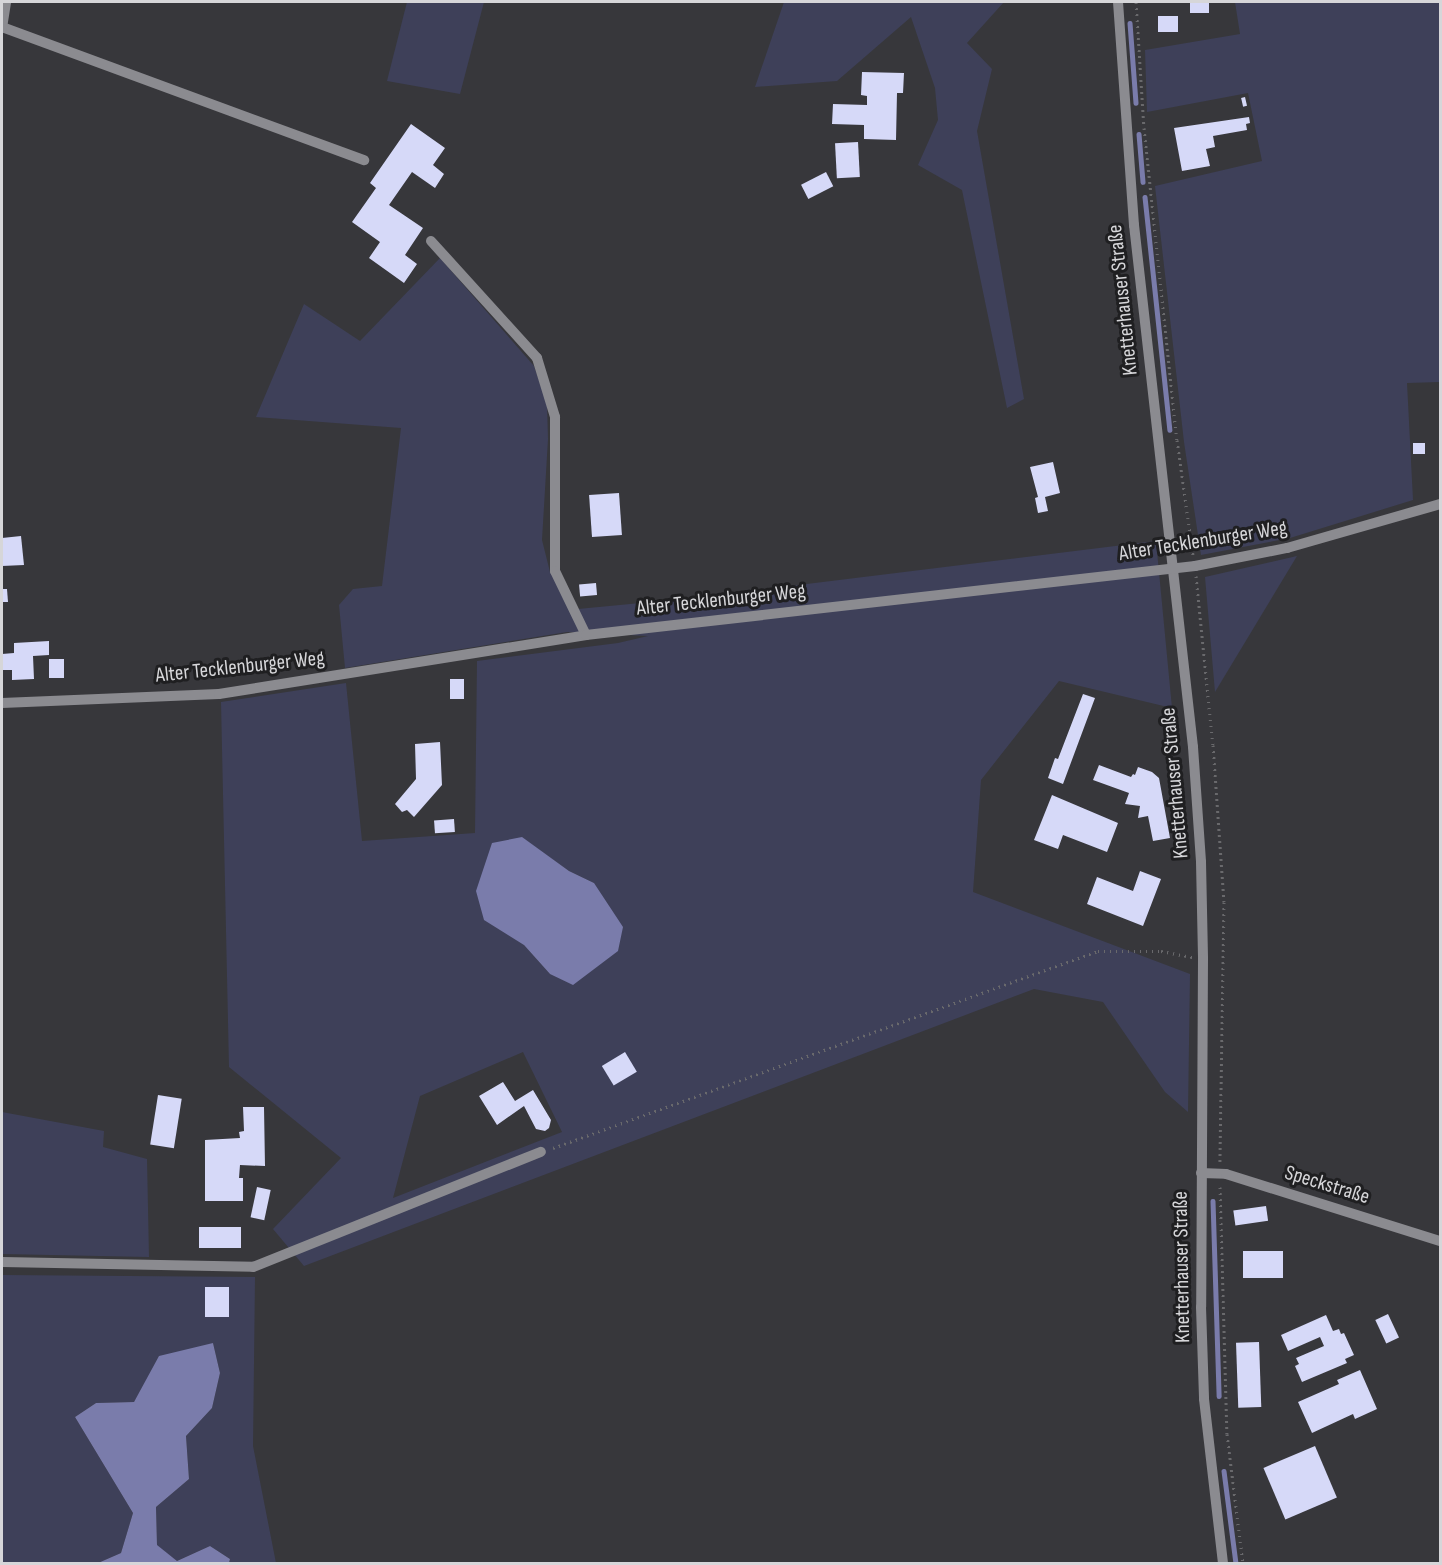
<!DOCTYPE html>
<meta charset="utf-8">
<style>
body{margin:0}
#map{position:relative;width:1442px;height:1565px;overflow:hidden;background:#37373b;font-family:"Sofia Sans Condensed",sans-serif}
div>[style]{position:absolute}
[style*='--x']{left:calc(var(--x)*1px);top:calc(var(--y)*1px);width:calc(var(--w)*1px);rotate:calc(var(--a)*1deg)}
.green>*{inset:0;background:#3e4059}
.water>*{inset:0;background:#7a7cab}
.stream>*{height:4.5px;margin:-2.25px;padding:0 2.25px;transform-origin:2.25px;border-radius:2.25px;background:#7a7cab}
.building>*{inset:0;background:#d6d9f8;transform-origin:0 0}
.path>*{height:3px;margin-top:-1.5px;transform-origin:0;background:repeating-linear-gradient(90deg,#69696c 0 1.5px,transparent 0 6px)}
.minor>*{height:10px;margin:-5px;padding:0 5px;transform-origin:5px;border-radius:5px;background:#8b8b90}
span{translate:-50% -50%;white-space:nowrap;text-align:center;line-height:1.15;-webkit-text-stroke:6px #1f1f21;paint-order:stroke}
.street-label{font-size:21px;color:#d6d6d9}
.frame{position:absolute;inset:0;border:3px solid #d6d6d9;pointer-events:none}
</style>
<div id="map">
<div class="green">
<div style="clip-path:polygon(407px 2px,484px 2px,460px 94px,387px 81px)"></div>
<div style="clip-path:polygon(784px 2px,1004px 2px,967px 43px,992px 69px,977px 131px,1024px 399px,1007px 408px,962px 190px,918px 165px,938px 120px,935px 88px,911px 17px,837px 81px,755px 87px)"></div>
<div style="clip-path:polygon(1235px 2px,1440px 2px,1440px 382px,1407px 383px,1413px 500px,1290px 538px,1201px 555px,1184px 442px,1155px 186px,1262px 161px,1248px 93px,1147px 112px,1145px 50px,1240px 34px)"></div>
<div style="clip-path:polygon(evenodd,440px 258px,534px 366px,547px 404px,548px 439px,542px 540px,550px 572px,578px 609px,693px 598px,1156px 541px,1172px 708px,1059px 681px,981px 780px,973px 892px,1190px 974px,1188px 1112px,1165px 1092px,1103px 1002px,1034px 989px,304px 1266px,273px 1229px,341px 1158px,229px 1067px,221px 702px,346px 683px,362px 841px,475px 833px,477px 661px,618px 643px,648px 636px,567px 632px,345px 668px,339px 605px,353px 589px,382px 586px,401px 428px,256px 417px,304px 304px,360px 341px,440px 258px,521px 837px,569px 871px,594px 883px,550px 974px,524px 945px,521px 837px,440px 258px,523px 1052px,562px 1132px,393px 1198px,420px 1096px,523px 1052px)"></div>
<div style="clip-path:polygon(1297px 556px,1215px 692px,1205px 577px)"></div>
<div style="clip-path:polygon(2px 1112px,104px 1131px,103px 1147px,147px 1159px,149px 1257px,2px 1254px)"></div>
<div style="clip-path:polygon(2px 1275px,255px 1277px,253px 1446px,276px 1563px,229px 1563px,230px 1559px,210px 1546px,177px 1561px,157px 1546px,156px 1507px,189px 1479px,186px 1436px,212px 1408px,220px 1373px,213px 1343px,147px 1382px,134px 1402px,96px 1403px,75px 1417px,133px 1513px,121px 1553px,98px 1563px,2px 1564px)"></div>
</div>
<div class="water">
<div style="clip-path:polygon(522px 837px,569px 871px,594px 883px,623px 927px,618px 951px,573px 985px,550px 974px,524px 945px,484px 920px,476px 891px,492px 843px)"></div>
<div style="clip-path:polygon(213px 1343px,220px 1373px,212px 1408px,186px 1436px,189px 1479px,156px 1507px,157px 1545px,177px 1561px,210px 1546px,230px 1559px,229px 1563px,98px 1563px,121px 1553px,133px 1513px,75px 1417px,96px 1403px,134px 1402px,159px 1356px)"></div>
</div>
<div class="stream">
<div style="--x:1130;--y:23;--w:80;--a:85.7"></div>
<div style="--x:1139;--y:134;--w:48;--a:85.2"></div>
<div style="--x:1145;--y:197;--w:234;--a:83.9"></div>
<div style="--x:1213;--y:1201;--w:195;--a:88.2"></div>
<div style="--x:1224;--y:1471;--w:94;--a:82.6"></div>
</div>
<div class="building">
<div style="left:1190px;top:2px;width:19px;height:11px"></div>
<div style="left:1178px;top:16px;width:16px;height:20px;rotate:90deg"></div>
<div style="clip-path:polygon(862px 72px,904px 73px,903px 93px,897px 93px,896px 140px,864px 139px,864px 125px,832px 124px,833px 104px,867px 105px,867px 96px,861px 95px)"></div>
<div style="left:1245px;top:97px;width:9px;height:4px;rotate:77deg"></div>
<div style="clip-path:polygon(1249px 117px,1250px 123px,1246px 124px,1247px 130px,1213px 136px,1215px 147px,1206px 149px,1210px 166px,1182px 171px,1174px 128px)"></div>
<div style="clip-path:polygon(411px 124px,445px 148px,433px 165px,444px 174px,435px 188px,412px 172px,389px 205px,423px 228px,405px 255px,417px 264px,404px 283px,369px 258px,380px 242px,352px 222px,376px 188px,370px 183px)"></div>
<div style="left:858px;top:142px;width:35px;height:23px;rotate:87deg"></div>
<div style="left:826px;top:172px;width:16px;height:28px;rotate:63deg"></div>
<div style="left:1413px;top:443px;width:12px;height:11px"></div>
<div style="clip-path:polygon(1053px 462px,1060px 493px,1045px 497px,1048px 511px,1038px 513px,1035px 498px,1038px 497px,1030px 467px)"></div>
<div style="left:619px;top:493px;width:42px;height:30px;rotate:86deg"></div>
<div style="clip-path:polygon(21px 536px,24px 565px,2px 566px,2px 538px)"></div>
<div style="left:596px;top:583px;width:12px;height:17px;rotate:85deg"></div>
<div style="clip-path:polygon(2px 589px,7px 589px,8px 602px,2px 602px)"></div>
<div style="clip-path:polygon(49px 641px,49px 655px,33px 656px,34px 679px,12px 680px,12px 670px,2px 670px,2px 654px,14px 653px,14px 643px)"></div>
<div style="left:49px;top:659px;width:15px;height:19px"></div>
<div style="left:450px;top:679px;width:14px;height:20px"></div>
<div style="clip-path:polygon(1083px 694px,1095px 698px,1063px 784px,1048px 778px,1055px 758px,1058px 759px)"></div>
<div style="clip-path:polygon(440px 742px,442px 785px,414px 817px,407px 810px,402px 812px,395px 804px,416px 779px,415px 744px)"></div>
<div style="clip-path:polygon(1099px 765px,1131px 777px,1133px 774px,1135px 775px,1138px 767px,1152px 772px,1159px 778px,1170px 838px,1153px 841px,1148px 816px,1138px 818px,1140px 806px,1125px 804px,1129px 793px,1093px 780px)"></div>
<div style="clip-path:polygon(1052px 795px,1118px 823px,1107px 852px,1063px 835px,1058px 849px,1034px 840px)"></div>
<div style="left:454px;top:819px;width:13px;height:20px;rotate:86deg"></div>
<div style="clip-path:polygon(1140px 871px,1161px 879px,1143px 926px,1087px 904px,1097px 877px,1133px 891px)"></div>
<div style="left:625px;top:1052px;width:23px;height:27px;rotate:59deg"></div>
<div style="clip-path:polygon(503px 1082px,515px 1101px,533px 1090px,551px 1120px,549px 1128px,545px 1131px,536px 1129px,524px 1106px,497px 1125px,479px 1096px)"></div>
<div style="left:158px;top:1095px;width:24px;height:50px;rotate:9deg"></div>
<div style="clip-path:polygon(243px 1107px,264px 1107px,265px 1166px,240px 1165px,239px 1178px,243px 1178px,243px 1201px,205px 1201px,205px 1140px,240px 1138px,239px 1132px,244px 1131px)"></div>
<div style="left:257px;top:1187px;width:14px;height:31px;rotate:12deg"></div>
<div style="left:1266px;top:1206px;width:15px;height:33px;rotate:82deg"></div>
<div style="left:241px;top:1227px;width:21px;height:42px;rotate:90deg"></div>
<div style="left:1243px;top:1251px;width:40px;height:27px"></div>
<div style="left:205px;top:1287px;width:24px;height:30px"></div>
<div style="left:1388px;top:1314px;width:26px;height:14px;rotate:65deg"></div>
<div style="clip-path:polygon(1326px 1315px,1333px 1331px,1339px 1329px,1341px 1334px,1344px 1333px,1354px 1355px,1345px 1359px,1347px 1363px,1302px 1382px,1295px 1366px,1299px 1364px,1296px 1358px,1324px 1346px,1320px 1337px,1288px 1351px,1281px 1335px)"></div>
<div style="left:1259px;top:1342px;width:65px;height:23px;rotate:88deg"></div>
<div style="clip-path:polygon(1360px 1370px,1377px 1409px,1355px 1419px,1353px 1414px,1312px 1433px,1298px 1402px,1339px 1384px,1337px 1380px)"></div>
<div style="left:1315px;top:1446px;width:56px;height:56px;rotate:67deg"></div>
</div>
<div class="path">
<div style="--x:1136;--y:2;--w:126;--a:86.4"></div>
<div style="--x:1144;--y:128;--w:314;--a:84"></div>
<div style="--x:1177;--y:440;--w:116;--a:82.1"></div>
<div style="--x:1196;--y:576;--w:170;--a:84.3"></div>
<div style="--x:1213;--y:745;--w:157;--a:86"></div>
<div style="--x:1224;--y:902;--w:260;--a:90.9"></div>
<div style="--x:553;--y:1148;--w:580;--a:-19.87"></div>
<div style="--x:1098;--y:951;--w:63;--a:0"></div>
<div style="--x:1161;--y:951;--w:32;--a:11"></div>
<div style="--x:1220;--y:1187;--w:247;--a:88.4"></div>
<div style="--x:1227;--y:1434;--w:131;--a:83"></div>
</div>
<div class="minor">
<div style="--x:1118;--y:2;--w:224;--a:85.9"></div>
<div style="--x:1134;--y:225;--w:525;--a:83.55"></div>
<div style="--x:1193;--y:747;--w:115;--a:86"></div>
<div style="--x:1201;--y:862;--w:97;--a:88.8"></div>
<div style="--x:1203;--y:959;--w:348;--a:90.3"></div>
<div style="--x:1201;--y:1307;--w:92;--a:88.1"></div>
<div style="--x:1204;--y:1399;--w:166;--a:83.4"></div>
<div style="--x:2;--y:27;--w:386;--a:20.2"></div>
<div style="--x:2;--y:28;--w:26;--a:-81"></div>
<div style="--x:431;--y:241;--w:158;--a:47.8"></div>
<div style="--x:537;--y:358;--w:62;--a:73"></div>
<div style="--x:555;--y:417;--w:154;--a:90"></div>
<div style="--x:555;--y:571;--w:71;--a:64.2"></div>
<div style="--x:2;--y:703;--w:217;--a:-2.4"></div>
<div style="--x:219;--y:694;--w:372;--a:-9.1"></div>
<div style="--x:586;--y:635;--w:613;--a:-6.46"></div>
<div style="--x:1195;--y:566;--w:94;--a:-11.1"></div>
<div style="--x:1287;--y:548;--w:159;--a:-16"></div>
<div style="--x:1201;--y:1173;--w:25;--a:2"></div>
<div style="--x:1226;--y:1174;--w:224;--a:17.4"></div>
<div style="--x:2;--y:1262;--w:251;--a:1.1"></div>
<div style="--x:253;--y:1267;--w:310;--a:-21.8"></div>
</div>
<div class="street-label">
<span style="left:1123px;top:300px;rotate:-96deg">Knetterhauser Straße</span>
<span style="left:1203px;top:541px;rotate:-9deg">Alter Tecklenburger Weg</span>
<span style="left:721px;top:600px;rotate:-6deg">Alter Tecklenburger Weg</span>
<span style="left:240px;top:667px;rotate:-6deg">Alter Tecklenburger Weg</span>
<span style="left:1175px;top:783px;rotate:-95deg">Knetterhauser Straße</span>
<span style="left:1327px;top:1185px;rotate:17deg">Speckstraße</span>
<span style="left:1182px;top:1267px;rotate:-91deg">Knetterhauser Straße</span>
</div>
<div class="frame"></div>
</div>
